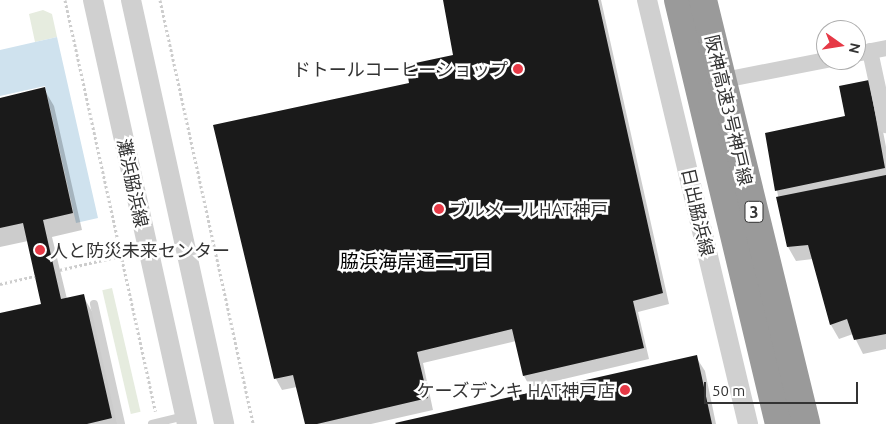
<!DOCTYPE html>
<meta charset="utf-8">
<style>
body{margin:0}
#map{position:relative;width:886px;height:424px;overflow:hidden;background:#fff;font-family:Ubuntu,"Noto Sans JP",sans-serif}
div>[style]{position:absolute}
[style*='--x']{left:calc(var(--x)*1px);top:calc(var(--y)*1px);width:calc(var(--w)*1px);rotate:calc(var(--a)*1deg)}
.green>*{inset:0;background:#e6ecdf;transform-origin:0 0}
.water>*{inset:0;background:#cfe2ee}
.shadow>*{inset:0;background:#0003}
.building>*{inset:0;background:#1a1a1a}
.path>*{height:3px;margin-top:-1.5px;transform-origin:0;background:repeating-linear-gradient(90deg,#cdcdcd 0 2.5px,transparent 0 5px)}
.service>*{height:8px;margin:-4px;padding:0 4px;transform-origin:4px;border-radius:4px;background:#d0d0d0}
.minor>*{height:16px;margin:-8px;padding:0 8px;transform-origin:8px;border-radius:8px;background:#d0d0d0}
.tertiary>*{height:20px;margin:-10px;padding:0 10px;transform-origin:10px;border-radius:10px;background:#d0d0d0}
.motorway>*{height:28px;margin:-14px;padding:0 14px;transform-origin:14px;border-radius:14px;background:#9a9a9a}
.dots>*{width:14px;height:14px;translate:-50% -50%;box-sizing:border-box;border:2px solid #fff;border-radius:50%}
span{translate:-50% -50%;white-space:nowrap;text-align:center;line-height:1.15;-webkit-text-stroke:5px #fff;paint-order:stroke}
.shield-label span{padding:1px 4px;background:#fff;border:1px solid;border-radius:4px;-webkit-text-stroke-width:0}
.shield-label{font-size:16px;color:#333;font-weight:700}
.poi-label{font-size:18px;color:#333}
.right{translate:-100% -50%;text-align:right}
.left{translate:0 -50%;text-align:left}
.street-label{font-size:18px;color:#333}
.neighbourhood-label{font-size:19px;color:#000}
.north{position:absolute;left:816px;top:20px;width:50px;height:50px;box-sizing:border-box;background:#fff;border:1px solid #adadad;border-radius:50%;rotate:103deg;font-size:14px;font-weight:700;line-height:20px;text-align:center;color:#333}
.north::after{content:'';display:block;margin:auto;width:18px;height:22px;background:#e63946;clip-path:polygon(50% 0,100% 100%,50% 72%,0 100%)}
.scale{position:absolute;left:704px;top:382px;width:154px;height:22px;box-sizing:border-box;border:2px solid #333;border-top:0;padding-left:6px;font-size:15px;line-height:18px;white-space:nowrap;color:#333;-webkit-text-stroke:4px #fff;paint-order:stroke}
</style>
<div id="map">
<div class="green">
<div style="clip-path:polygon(43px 10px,52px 14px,57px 37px,35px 42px,29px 14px)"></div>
<div style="left:112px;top:288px;width:127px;height:10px;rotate:77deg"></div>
</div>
<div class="water">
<div style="clip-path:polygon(57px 37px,98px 218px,76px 223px,45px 86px,0 96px,0 50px)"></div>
</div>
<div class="shadow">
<div style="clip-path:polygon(444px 0,601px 0,669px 304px,638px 312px,649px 359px,530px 387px,524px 376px,516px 341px,423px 363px,433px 410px,371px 424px,306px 424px,297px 387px,282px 390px,276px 379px,411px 84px,455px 56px)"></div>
<div style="clip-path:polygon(44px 89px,54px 106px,82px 230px,52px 237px,67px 299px,83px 296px,93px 313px,118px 424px,0 424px,0 314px,42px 305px,28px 241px,0 247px,0 99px)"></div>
<div style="clip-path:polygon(876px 95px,886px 147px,886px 349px,863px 354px,853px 334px,839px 339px,831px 325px,813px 259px,796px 261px,788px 247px,766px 134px,847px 117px)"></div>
<div style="clip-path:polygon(696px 357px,705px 371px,716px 424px,398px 424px)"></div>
</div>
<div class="building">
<div style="clip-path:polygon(443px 0,598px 0,663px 293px,633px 301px,644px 348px,523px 376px,512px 329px,417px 352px,428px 398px,317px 424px,305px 424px,293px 375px,274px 379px,213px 125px,409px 83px,406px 65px,453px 55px)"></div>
<div style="clip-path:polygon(869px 80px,885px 168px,775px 191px,765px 133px,845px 116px,839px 86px)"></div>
<div style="clip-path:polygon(45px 87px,73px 213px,43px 220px,61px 299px,84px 294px,112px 418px,87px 424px,0 424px,0 313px,41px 304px,23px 223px,0 228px,0 98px)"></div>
<div style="clip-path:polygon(886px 175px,886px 334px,854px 340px,847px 319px,830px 325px,808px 245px,787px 247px,776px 197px)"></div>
<div style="clip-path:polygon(697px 355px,712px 424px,396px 424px,395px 423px)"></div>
</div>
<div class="path">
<div style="--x:65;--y:0;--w:421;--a:77.6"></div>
<div style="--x:160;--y:0;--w:434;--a:77.6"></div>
<div style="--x:55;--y:271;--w:67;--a:-13"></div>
<div style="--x:0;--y:284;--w:36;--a:-13"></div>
</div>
<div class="service">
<div style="--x:94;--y:304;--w:123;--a:77.3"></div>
<div style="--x:152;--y:424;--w:33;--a:-14"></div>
</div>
<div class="minor">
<div style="--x:870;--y:51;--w:76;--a:77.8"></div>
<div style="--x:856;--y:54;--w:31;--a:-11"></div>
<div style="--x:724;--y:80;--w:105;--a:-11"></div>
</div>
<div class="tertiary">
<div style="--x:93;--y:0;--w:434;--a:77.5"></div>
<div style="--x:131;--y:0;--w:434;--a:77.6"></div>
<div style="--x:647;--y:0;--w:436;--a:76.6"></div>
</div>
<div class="motorway">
<div style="--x:678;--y:0;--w:436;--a:76.6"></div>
<div style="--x:703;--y:0;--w:436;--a:76.3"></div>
</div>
<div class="dots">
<div style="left:518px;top:69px;background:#e63946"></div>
<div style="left:439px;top:209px;background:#e63946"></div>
<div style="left:40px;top:250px;background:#e63946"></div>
<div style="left:625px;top:390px;background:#e63946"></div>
</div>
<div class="shield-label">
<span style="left:754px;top:212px">3</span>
</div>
<div class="poi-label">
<span class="right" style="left:508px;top:69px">ドトールコーヒーショップ</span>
<span class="left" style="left:449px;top:209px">ブルメールHAT神戸</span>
<span class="left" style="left:50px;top:250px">人と防災未来センター</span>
<span class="right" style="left:615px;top:390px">ケーズデンキ HAT神戸店</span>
</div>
<div class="street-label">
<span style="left:729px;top:110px;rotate:77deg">阪神高速3号神戸線</span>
<span style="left:133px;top:183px;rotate:78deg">灘浜脇浜線</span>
<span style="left:698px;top:212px;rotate:77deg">日出脇浜線</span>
</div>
<div class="neighbourhood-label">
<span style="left:416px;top:262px">脇浜海岸通二丁目</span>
</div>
<div class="north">N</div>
<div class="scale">50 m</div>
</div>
